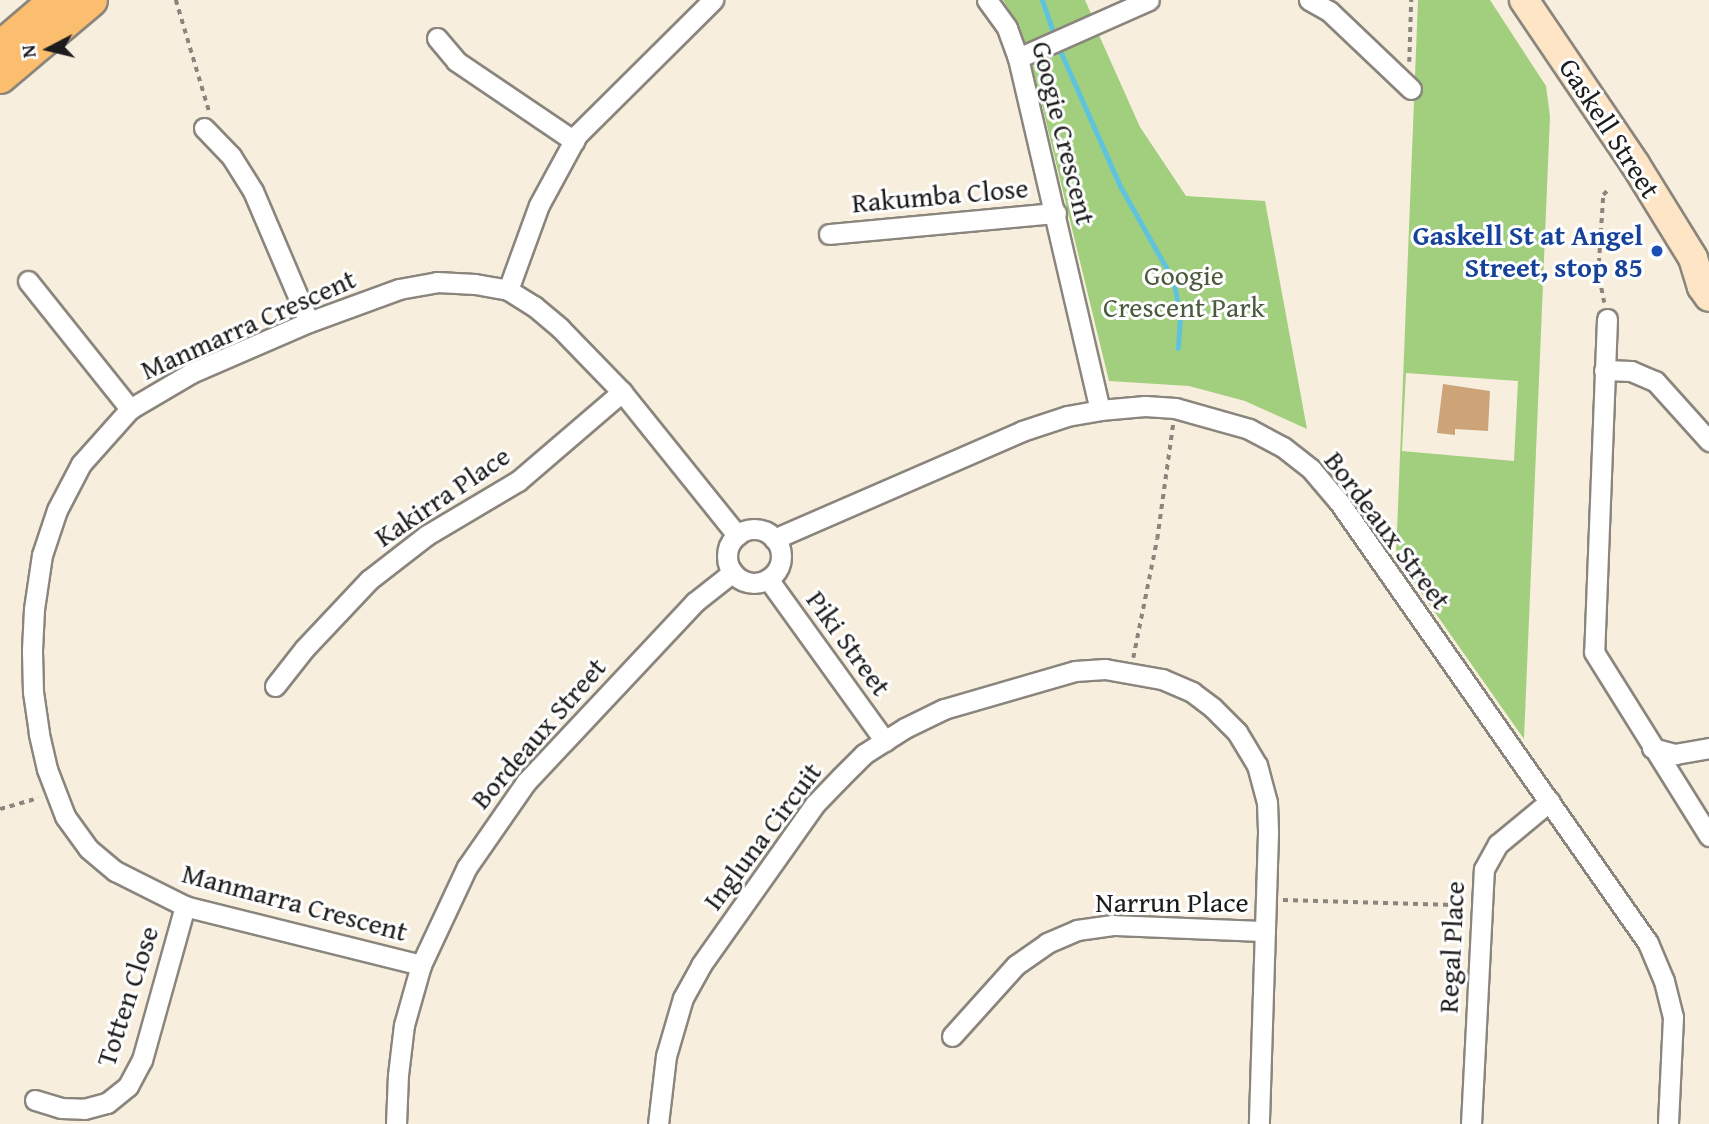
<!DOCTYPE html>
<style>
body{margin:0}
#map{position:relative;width:1709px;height:1124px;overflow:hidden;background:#f8eede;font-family:"Gentium Book Plus",serif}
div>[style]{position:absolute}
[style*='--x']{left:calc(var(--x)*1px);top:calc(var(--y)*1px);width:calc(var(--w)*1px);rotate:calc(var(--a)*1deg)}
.green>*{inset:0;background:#a1cf7d}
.stream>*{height:5px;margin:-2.5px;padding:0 2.5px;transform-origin:2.5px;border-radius:2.5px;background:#60c3de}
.building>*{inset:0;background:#cda478}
.path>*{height:3.5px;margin-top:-1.75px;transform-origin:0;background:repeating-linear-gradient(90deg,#8a857d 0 5px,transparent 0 10px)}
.roads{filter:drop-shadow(2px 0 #8a857d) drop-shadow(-2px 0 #8a857d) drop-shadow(0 2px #8a857d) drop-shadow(0 -2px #8a857d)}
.street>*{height:19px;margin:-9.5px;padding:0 9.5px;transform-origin:9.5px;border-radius:9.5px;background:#fff}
.street>.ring{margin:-9.5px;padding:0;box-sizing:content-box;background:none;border:19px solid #fff;border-radius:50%}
.secondary>*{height:28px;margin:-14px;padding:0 14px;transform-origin:14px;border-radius:14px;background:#fde5c5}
.primary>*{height:32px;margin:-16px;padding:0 16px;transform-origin:16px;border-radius:16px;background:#fbbd6e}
.dots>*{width:19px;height:19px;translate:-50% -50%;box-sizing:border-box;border:4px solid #fff;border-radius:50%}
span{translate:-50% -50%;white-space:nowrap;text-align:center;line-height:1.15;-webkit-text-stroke:6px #fff;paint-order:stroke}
.street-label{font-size:28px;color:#1c1c1c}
.transit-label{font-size:28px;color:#164399;font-weight:700}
.right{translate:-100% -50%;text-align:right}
.park-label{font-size:28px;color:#4b5b3e}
.north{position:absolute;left:14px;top:14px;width:70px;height:70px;-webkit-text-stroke:5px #fff;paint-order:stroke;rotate:263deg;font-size:19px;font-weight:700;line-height:28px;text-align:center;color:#1c1c1c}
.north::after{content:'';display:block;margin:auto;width:24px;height:32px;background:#1c1c1c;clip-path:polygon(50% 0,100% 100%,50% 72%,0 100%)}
</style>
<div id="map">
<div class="green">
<div style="clip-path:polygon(1003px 0,1085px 0,1093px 18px,1026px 50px,1020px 27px)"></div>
<div style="clip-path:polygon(evenodd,1418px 0,1490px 0,1546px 86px,1550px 116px,1524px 739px,1396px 557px,1418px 0,1406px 373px,1518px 381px,1514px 461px,1402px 451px,1406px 373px)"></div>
<div style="clip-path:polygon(1098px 33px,1140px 127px,1186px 196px,1265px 201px,1307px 429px,1245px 401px,1189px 386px,1109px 381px,1031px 60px)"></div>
</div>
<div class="stream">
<div style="--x:1042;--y:0;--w:39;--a:71"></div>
<div style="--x:1058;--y:46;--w:153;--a:66.1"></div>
<div style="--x:1120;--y:186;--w:110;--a:60.6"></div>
<div style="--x:1174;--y:282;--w:36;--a:81"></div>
<div style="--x:1180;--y:318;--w:30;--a:94"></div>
</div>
<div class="building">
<div style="clip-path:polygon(1443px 384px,1490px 391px,1488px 431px,1455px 429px,1455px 435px,1437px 433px)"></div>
</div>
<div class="path">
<div style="--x:176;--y:0;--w:116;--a:73.4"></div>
<div style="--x:1409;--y:62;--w:62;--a:-88.2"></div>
<div style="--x:1604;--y:303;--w:31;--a:-101"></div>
<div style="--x:1598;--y:273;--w:78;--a:-86.3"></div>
<div style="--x:1603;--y:195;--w:8;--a:-45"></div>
<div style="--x:1133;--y:658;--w:121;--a:-78.6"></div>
<div style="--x:1157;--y:539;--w:116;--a:-82.1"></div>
<div style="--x:0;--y:809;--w:40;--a:-16"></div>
<div style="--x:1283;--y:900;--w:171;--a:1.7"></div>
<div style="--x:1454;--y:905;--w:11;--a:-22"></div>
</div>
<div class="roads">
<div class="street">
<div style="--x:987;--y:0;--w:34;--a:54"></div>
<div style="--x:1007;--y:28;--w:32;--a:70"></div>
<div style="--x:1018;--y:58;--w:361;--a:76.9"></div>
<div style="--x:1309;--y:0;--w:23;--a:29"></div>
<div style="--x:1329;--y:11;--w:113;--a:43.6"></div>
<div style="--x:437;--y:38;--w:30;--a:50"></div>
<div style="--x:456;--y:61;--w:143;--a:34.1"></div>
<div style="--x:1018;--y:58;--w:143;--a:-23.9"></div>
<div style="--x:204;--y:128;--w:39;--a:46"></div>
<div style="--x:231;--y:156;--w:41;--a:57.8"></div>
<div style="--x:253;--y:191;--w:142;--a:66.9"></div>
<div style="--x:829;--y:234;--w:228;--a:-5.3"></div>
<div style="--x:28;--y:281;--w:164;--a:51.4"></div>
<div style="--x:508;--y:290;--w:90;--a:-70"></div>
<div style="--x:539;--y:205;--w:80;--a:-61.5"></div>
<div style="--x:577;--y:135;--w:192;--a:-44.8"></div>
<div style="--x:1607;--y:319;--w:333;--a:92.2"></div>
<div style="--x:1594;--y:652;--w:217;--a:58"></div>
<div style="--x:1604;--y:370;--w:27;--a:2"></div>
<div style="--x:1631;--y:371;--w:26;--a:23"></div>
<div style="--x:1655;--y:381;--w:81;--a:48"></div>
<div class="ring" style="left:727px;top:529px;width:35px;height:35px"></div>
<div style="--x:774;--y:539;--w:270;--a:-23.5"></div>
<div style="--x:1022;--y:431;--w:47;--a:-18.4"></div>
<div style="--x:1067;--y:416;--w:34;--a:-10"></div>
<div style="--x:1100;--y:410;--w:45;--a:-5.1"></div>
<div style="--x:1145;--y:406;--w:30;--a:4"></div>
<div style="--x:1175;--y:408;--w:77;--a:15.8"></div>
<div style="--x:1249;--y:429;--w:38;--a:28"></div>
<div style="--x:1283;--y:447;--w:36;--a:38"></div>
<div style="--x:1311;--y:469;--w:43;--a:49.7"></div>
<div style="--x:1339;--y:502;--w:538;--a:54.98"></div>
<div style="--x:1648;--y:943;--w:41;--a:67.2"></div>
<div style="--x:1664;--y:981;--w:37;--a:76"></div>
<div style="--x:1673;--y:1017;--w:107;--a:92.7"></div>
<div style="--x:768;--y:579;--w:200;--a:54.2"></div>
<div style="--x:275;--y:686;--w:47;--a:-51.9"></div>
<div style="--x:304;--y:649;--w:95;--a:-46.7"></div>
<div style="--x:369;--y:580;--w:73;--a:-37.8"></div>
<div style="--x:427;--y:535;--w:106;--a:-30.7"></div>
<div style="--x:518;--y:481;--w:137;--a:-40.6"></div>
<div style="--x:1652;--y:748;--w:24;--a:15"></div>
<div style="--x:1675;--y:754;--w:35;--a:-10"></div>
<div style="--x:421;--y:965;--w:243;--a:-166"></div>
<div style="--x:185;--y:906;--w:78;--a:-153.4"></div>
<div style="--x:115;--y:871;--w:35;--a:-140"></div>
<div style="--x:88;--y:848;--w:39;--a:-126"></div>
<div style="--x:65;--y:816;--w:50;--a:-111"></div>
<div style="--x:47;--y:769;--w:37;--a:-103"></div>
<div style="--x:39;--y:733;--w:41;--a:-98.3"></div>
<div style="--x:33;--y:692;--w:42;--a:-91.4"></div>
<div style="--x:32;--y:650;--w:41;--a:-87.2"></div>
<div style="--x:34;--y:609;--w:55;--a:-81.6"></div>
<div style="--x:42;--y:555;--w:47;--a:-71.6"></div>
<div style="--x:57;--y:510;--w:52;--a:-62.4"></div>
<div style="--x:81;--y:464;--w:74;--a:-48.3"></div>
<div style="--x:130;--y:409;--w:71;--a:-30.5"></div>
<div style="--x:191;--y:373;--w:129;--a:-23.4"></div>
<div style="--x:309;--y:322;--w:96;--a:-20.1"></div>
<div style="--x:399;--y:289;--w:39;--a:-10"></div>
<div style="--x:437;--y:282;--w:38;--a:3"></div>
<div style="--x:475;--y:284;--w:34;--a:10"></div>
<div style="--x:508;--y:290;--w:31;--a:32"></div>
<div style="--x:534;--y:306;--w:34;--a:40"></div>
<div style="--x:560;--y:328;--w:89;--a:45.9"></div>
<div style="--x:622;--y:392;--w:184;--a:51.2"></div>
<div style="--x:952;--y:1036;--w:96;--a:-48"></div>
<div style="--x:1016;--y:965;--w:38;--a:-35"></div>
<div style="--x:1047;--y:943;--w:33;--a:-23"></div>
<div style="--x:1077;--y:930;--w:36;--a:-8"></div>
<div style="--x:1113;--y:925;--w:152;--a:2.3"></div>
<div style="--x:35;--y:1100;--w:27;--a:17"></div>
<div style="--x:61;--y:1108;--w:23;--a:2"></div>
<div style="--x:84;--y:1109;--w:24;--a:-15"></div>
<div style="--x:107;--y:1103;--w:27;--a:-39"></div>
<div style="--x:128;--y:1086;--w:30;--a:-62"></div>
<div style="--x:142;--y:1060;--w:160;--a:-74.4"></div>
<div style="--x:396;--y:1124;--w:49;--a:-87.7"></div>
<div style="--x:398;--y:1075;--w:50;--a:-83.2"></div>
<div style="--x:404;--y:1025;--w:62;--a:-74.2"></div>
<div style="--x:421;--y:965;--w:108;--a:-64.9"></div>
<div style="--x:467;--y:867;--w:103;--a:-55.2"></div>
<div style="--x:526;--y:782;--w:247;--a:-46.8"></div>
<div style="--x:695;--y:602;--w:48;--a:-38.3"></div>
<div style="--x:658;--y:1124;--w:68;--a:-83.3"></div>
<div style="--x:666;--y:1056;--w:60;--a:-73.7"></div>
<div style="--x:683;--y:998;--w:38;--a:-61"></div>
<div style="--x:701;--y:965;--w:197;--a:-54.7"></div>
<div style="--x:815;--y:804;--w:37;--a:-46"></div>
<div style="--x:841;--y:777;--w:33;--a:-45"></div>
<div style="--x:864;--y:754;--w:49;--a:-32.4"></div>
<div style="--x:905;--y:728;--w:43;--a:-26"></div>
<div style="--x:944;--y:709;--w:136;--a:-16.2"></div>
<div style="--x:1075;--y:671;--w:30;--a:-4"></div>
<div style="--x:1105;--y:669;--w:58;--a:10"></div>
<div style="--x:1162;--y:679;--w:33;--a:23"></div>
<div style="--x:1192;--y:692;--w:26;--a:37"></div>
<div style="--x:1213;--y:708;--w:34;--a:45"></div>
<div style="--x:1237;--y:732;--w:39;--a:59"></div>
<div style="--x:1257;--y:765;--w:38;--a:75"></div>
<div style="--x:1267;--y:802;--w:31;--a:88"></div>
<div style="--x:1268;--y:833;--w:291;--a:91.8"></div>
<div style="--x:1471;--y:1124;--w:255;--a:-87.1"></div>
<div style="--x:1484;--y:869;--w:29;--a:-61"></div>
<div style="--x:1498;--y:844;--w:67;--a:-39.6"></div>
</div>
<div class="secondary">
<div style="--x:1524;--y:0;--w:198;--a:55.9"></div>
<div style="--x:1635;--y:164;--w:110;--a:58.3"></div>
<div style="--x:1693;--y:258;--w:30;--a:73"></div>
<div style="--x:1702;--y:287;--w:12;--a:55"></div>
</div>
<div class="primary">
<div style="--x:0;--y:48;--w:74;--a:-40.6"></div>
<div style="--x:0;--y:77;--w:119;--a:-40.2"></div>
</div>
</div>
<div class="dots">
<div style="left:1657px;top:251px;background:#1a4fb4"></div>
</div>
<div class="street-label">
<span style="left:1610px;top:128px;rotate:57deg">Gaskell Street</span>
<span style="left:1064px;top:133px;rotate:76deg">Googie Crescent</span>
<span style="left:940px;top:195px;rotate:-5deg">Rakumba Close</span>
<span style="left:248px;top:324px;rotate:-24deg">Manmarra Crescent</span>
<span style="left:442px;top:496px;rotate:-34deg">Kakirra Place</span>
<span style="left:1388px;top:530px;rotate:53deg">Bordeaux Street</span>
<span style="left:849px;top:643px;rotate:54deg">Piki Street</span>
<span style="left:538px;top:733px;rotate:-49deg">Bordeaux Street</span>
<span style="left:762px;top:836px;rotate:-53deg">Ingluna Circuit</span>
<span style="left:295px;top:902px;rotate:15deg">Manmarra Crescent</span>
<span style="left:1172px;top:902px">Narrun Place</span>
<span style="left:1451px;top:947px;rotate:-87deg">Regal Place</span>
<span style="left:127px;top:996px;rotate:-72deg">Totten Close</span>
</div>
<div class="transit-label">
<span class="right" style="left:1643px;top:251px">Gaskell St at Angel<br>Street, stop 85</span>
</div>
<div class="park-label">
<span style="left:1184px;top:291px">Googie<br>Crescent Park</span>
</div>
<div class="north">N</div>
</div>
